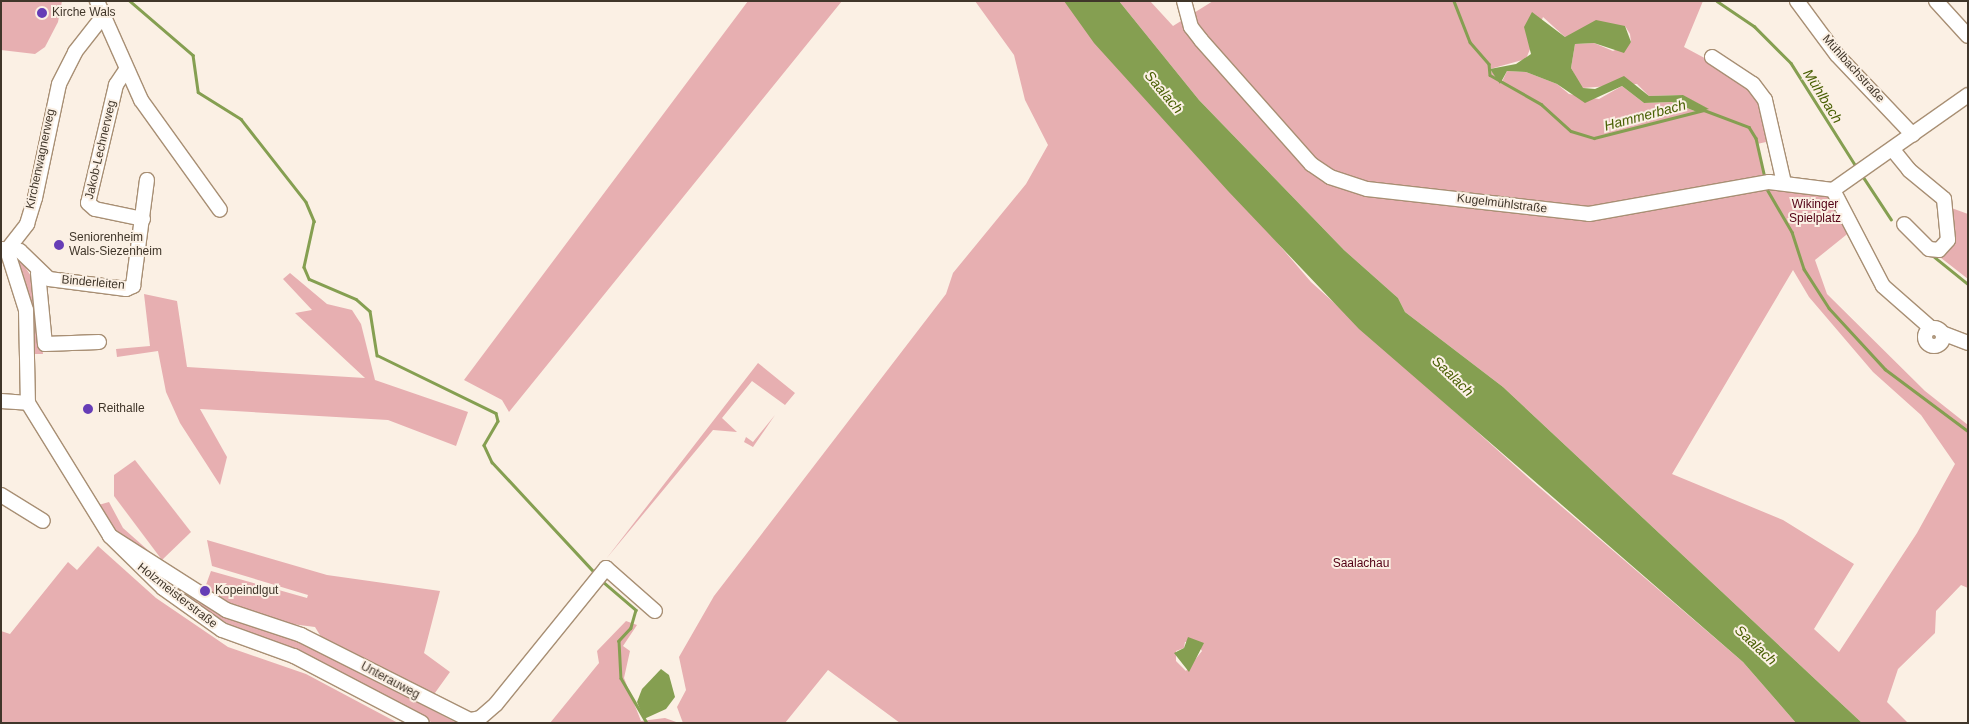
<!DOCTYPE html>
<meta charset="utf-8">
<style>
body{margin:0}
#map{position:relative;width:1969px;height:724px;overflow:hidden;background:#fbf0e4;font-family:Helvetica,sans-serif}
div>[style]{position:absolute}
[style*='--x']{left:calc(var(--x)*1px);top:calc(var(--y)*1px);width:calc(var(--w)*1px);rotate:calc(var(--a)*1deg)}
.green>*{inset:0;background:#e7afb1}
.water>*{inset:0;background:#859f51}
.stream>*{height:2.5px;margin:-1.25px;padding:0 1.25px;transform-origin:1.25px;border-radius:1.25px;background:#859f51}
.roads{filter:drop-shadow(1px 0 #a88f74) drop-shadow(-1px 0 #a88f74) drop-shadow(0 1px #a88f74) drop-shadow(0 -1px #a88f74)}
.minor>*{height:14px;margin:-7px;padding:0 7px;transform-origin:7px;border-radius:7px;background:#fff}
.minor>.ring{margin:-7px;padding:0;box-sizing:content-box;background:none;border:14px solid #fff;border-radius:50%}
.dots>*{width:14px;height:14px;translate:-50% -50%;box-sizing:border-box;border:2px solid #fbf0e4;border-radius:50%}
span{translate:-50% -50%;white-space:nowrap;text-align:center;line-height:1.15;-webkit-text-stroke:4px #fbf0e4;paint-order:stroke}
.poi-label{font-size:12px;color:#40362a}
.left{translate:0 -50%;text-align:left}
.street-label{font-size:12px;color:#40362a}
.park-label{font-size:12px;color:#530115}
.water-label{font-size:14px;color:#485f03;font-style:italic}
.frame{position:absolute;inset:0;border:2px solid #40362a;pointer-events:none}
</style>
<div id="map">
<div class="green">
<div style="clip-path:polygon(1px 1px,62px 1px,58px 22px,45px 47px,35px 54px,1px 50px)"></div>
<div style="clip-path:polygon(748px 1px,842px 1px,509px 412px,502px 400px,464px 380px)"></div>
<div style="clip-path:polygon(evenodd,975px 1px,1070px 1px,1311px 282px,1533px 482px,1743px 662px,1796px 723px,900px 723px,828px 670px,785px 723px,683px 723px,677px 707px,686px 690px,679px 657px,714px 596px,946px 294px,953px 273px,1026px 184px,1048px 145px,1025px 100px,1014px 55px,975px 1px,1195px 641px,1202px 651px,1186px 671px,1176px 661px,1176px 651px,1184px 648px,1185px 642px,1195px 641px)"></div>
<div style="clip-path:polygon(evenodd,1119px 1px,1150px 1px,1173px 26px,1213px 1px,1703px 1px,1684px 47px,1753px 84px,1775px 140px,1757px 144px,1767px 188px,1833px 190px,1851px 231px,1815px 260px,1827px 294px,1925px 391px,1968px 425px,1968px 588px,1961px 585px,1936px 611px,1935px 633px,1898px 669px,1887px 702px,1908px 723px,1862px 723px,1503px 387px,1405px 312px,1398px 298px,1344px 250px,1199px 100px,1119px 1px,1543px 17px,1565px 37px,1625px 26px,1630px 34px,1631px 42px,1613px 51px,1594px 43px,1575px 44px,1571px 68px,1582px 88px,1637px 84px,1649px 96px,1682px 95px,1708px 109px,1697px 112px,1672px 102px,1644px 103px,1622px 86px,1599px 99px,1569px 94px,1557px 84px,1526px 72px,1507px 71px,1501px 84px,1490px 69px,1526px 59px,1543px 17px,1119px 1px,1793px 270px,1809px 297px,1873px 372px,1921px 415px,1955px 464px,1917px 533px,1839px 652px,1814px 629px,1854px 564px,1783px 520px,1672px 474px,1793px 270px)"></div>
<div style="clip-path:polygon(1946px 206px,1968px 214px,1968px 279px,1936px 254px,1946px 244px)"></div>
<div style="clip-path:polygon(15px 252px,33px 279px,43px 354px,32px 354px,25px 280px)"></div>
<div style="clip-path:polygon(290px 273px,327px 304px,352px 310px,361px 324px,375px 380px,468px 412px,456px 446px,388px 420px,200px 409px,227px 457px,220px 485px,180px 423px,166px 392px,158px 351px,117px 357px,116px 349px,150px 346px,144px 294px,177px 301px,187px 367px,365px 378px,295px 313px,312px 310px,283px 279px)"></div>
<div style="clip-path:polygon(758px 363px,795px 393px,785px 405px,752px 381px,722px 418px,737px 432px,713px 430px,606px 559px)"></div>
<div style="clip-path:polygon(775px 415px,753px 447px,744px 442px,746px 437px,753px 442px)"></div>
<div style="clip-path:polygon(135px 460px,191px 532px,162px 560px,114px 496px,114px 475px)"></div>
<div style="clip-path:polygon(109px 502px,123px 528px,159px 560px,110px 527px,95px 506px)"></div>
<div style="clip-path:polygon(207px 540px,327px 575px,440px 591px,424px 653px,450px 672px,432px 697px,323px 640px,315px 627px,268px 621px,203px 593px,211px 571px,307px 598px,308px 595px,212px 566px)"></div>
<div style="clip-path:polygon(98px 546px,156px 598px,228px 647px,306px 674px,398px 723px,1px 723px,1px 631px,10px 634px,68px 562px,77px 570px)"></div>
<div style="clip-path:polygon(151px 570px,223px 615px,298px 640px,457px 723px,433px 723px,299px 652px,242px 632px,186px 599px)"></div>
<div style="clip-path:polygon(626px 621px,637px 625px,623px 646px,630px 651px,624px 678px,641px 721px,665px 718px,679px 723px,550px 723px,599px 663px,597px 651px)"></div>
</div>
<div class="water">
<div style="clip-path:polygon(1064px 1px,1119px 1px,1199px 100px,1344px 250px,1398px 298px,1405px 312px,1503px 387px,1862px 723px,1796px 723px,1743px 662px,1359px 329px,1228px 191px,1094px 43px)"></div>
<div style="clip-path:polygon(1532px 12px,1565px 37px,1596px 20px,1625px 26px,1631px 42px,1624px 53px,1594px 43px,1575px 44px,1571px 68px,1583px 88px,1595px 89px,1624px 76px,1649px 96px,1683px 95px,1709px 109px,1697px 112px,1672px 102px,1644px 103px,1622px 86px,1585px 103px,1557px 84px,1526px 72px,1507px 71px,1500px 84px,1490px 69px,1516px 64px,1531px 54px,1524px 27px)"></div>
<div style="clip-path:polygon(1188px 637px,1204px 643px,1189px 672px,1174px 653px,1184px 648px)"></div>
<div style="clip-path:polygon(661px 669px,669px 675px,675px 697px,666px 709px,644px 719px,637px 702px,642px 689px)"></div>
</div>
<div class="stream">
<div style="--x:130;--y:1;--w:83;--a:40.6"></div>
<div style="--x:193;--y:55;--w:37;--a:82"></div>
<div style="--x:198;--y:92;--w:51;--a:32.1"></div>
<div style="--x:241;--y:119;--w:105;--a:51.9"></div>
<div style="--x:306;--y:202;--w:21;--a:67"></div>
<div style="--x:314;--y:221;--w:47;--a:102.3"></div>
<div style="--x:304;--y:267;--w:13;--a:67"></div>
<div style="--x:309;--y:279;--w:51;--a:23.1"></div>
<div style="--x:356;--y:299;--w:18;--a:41"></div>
<div style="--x:370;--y:311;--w:45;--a:81"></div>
<div style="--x:377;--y:355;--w:132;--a:26"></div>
<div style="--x:496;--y:413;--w:8;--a:76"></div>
<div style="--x:498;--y:421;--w:28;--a:120"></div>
<div style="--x:484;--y:445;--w:19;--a:65"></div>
<div style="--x:492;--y:462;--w:153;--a:47.1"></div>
<div style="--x:1454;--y:1;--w:44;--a:68.7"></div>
<div style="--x:1470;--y:42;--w:29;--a:49"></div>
<div style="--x:1489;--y:64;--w:11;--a:85"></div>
<div style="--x:1490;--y:75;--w:59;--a:29.6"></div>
<div style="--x:1541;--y:104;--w:40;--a:42"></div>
<div style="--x:1571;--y:131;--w:24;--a:17"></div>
<div style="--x:1594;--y:138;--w:114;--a:-14.3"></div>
<div style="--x:1704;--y:110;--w:48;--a:20.7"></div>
<div style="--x:1749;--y:127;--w:13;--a:58"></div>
<div style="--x:1756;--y:138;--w:41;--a:77.3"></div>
<div style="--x:1717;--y:1;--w:45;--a:34"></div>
<div style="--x:1754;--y:26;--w:52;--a:45"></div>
<div style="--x:1791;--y:63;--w:124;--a:57.8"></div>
<div style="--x:1862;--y:175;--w:53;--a:56.6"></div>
<div style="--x:1767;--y:189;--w:50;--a:59.8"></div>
<div style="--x:1792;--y:232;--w:39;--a:72"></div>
<div style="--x:1804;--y:269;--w:46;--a:57.3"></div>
<div style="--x:1829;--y:308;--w:83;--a:47.4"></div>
<div style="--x:1885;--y:369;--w:104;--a:36.8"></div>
<div style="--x:1932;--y:255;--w:46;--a:38.9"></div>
<div style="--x:601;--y:580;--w:46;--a:40.6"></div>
<div style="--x:636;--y:610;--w:19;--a:106"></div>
<div style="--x:631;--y:628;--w:18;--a:133"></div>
<div style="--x:619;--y:641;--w:37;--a:87"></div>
<div style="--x:621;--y:678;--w:52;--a:60"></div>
</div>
<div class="roads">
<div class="minor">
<div style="--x:97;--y:1;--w:108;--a:66"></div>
<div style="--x:141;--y:100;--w:135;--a:54.3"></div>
<div style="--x:1184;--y:1;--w:27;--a:75"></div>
<div style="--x:1191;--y:27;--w:16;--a:52"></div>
<div style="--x:1201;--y:40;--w:166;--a:48.4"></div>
<div style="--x:1311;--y:164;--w:23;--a:34"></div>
<div style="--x:1330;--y:177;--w:39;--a:18"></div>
<div style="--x:1367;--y:189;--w:223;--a:6.4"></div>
<div style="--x:1589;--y:214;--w:183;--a:-10.1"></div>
<div style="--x:1769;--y:182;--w:64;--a:7.1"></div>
<div style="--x:1833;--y:190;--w:165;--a:-35.1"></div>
<div style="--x:1797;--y:1;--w:67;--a:53.5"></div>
<div style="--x:1837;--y:55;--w:110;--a:46.5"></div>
<div style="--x:1936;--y:1;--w:47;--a:47.6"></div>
<div style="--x:1712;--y:57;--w:49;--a:33.4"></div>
<div style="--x:1753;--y:84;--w:20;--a:53"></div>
<div style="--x:1765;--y:100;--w:85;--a:77.1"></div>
<div style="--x:126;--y:70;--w:18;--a:124"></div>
<div style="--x:116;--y:85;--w:121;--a:103.3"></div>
<div style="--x:88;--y:203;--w:9;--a:41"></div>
<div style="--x:95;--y:209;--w:49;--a:11.8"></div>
<div style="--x:1893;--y:150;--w:26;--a:51"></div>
<div style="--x:1909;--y:170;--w:45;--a:39.6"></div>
<div style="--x:1944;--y:199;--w:41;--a:84.4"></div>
<div style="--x:1948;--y:240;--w:13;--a:132"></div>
<div style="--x:1939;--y:250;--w:10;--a:-174"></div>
<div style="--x:1929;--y:249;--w:35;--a:-135"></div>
<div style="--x:1833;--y:190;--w:108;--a:62.5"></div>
<div style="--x:1883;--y:286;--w:64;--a:41.2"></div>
<div style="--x:2;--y:249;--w:18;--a:6"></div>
<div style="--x:20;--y:251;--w:40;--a:44"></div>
<div style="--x:49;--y:279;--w:78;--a:7.4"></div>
<div style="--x:126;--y:289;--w:8;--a:-23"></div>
<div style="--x:133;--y:286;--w:107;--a:-82.5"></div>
<div style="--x:7;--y:250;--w:33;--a:-52"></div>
<div style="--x:27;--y:224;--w:27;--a:-73"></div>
<div style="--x:35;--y:198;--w:116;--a:-78.1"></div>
<div style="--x:59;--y:84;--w:36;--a:-63"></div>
<div style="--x:75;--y:52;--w:47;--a:-51.9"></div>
<div style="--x:7;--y:250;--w:63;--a:72.4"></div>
<div style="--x:26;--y:310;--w:93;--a:88.8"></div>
<div style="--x:38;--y:273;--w:71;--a:84.4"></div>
<div style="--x:45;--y:344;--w:54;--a:-2.1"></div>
<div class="ring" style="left:1925px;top:328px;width:4px;height:4px"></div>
<div style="--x:1942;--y:333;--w:28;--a:21"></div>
<div style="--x:1;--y:401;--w:27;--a:4"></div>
<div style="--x:28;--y:403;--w:156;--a:58.3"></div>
<div style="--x:110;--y:536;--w:74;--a:44.5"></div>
<div style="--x:163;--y:588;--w:72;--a:35.4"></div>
<div style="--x:222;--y:630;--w:77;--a:19.9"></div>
<div style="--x:294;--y:656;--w:144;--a:27.6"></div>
<div style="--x:1;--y:495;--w:49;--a:31.8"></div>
<div style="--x:110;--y:536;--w:138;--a:32.5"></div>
<div style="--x:226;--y:610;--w:79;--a:18.4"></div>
<div style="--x:301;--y:635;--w:189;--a:26.7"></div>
<div style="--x:470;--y:720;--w:10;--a:-11"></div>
<div style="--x:480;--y:718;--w:21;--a:-41"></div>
<div style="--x:496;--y:704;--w:175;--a:-51"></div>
<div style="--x:606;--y:568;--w:65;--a:41.3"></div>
</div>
</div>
<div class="dots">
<div style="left:42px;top:13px;background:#663db6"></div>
<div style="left:59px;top:245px;background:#663db6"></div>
<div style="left:88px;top:409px;background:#663db6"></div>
<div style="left:205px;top:591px;background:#663db6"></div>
</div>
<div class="poi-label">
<span class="left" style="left:52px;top:13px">Kirche Wals</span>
<span class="left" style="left:69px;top:245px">Seniorenheim<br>Wals-Siezenheim</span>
<span class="left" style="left:98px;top:409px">Reithalle</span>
<span class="left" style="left:215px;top:591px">Kopeindlgut</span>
</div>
<div class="street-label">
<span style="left:1853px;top:69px;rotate:48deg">Mühlbachstraße</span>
<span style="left:101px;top:150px;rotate:-77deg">Jakob-Lechnerweg</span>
<span style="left:41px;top:159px;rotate:-78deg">Kirchenwagnerweg</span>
<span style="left:1502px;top:204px;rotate:7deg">Kugelmühlstraße</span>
<span style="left:93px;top:283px;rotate:5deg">Binderleiten</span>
<span style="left:177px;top:596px;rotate:38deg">Holzmeisterstraße</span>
<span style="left:390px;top:681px;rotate:28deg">Unterauweg</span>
</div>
<div class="park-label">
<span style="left:1815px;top:212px">Wikinger<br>Spielplatz</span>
<span style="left:1361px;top:564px">Saalachau</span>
</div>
<div class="water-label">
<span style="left:1164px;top:92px;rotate:50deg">Saalach</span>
<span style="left:1823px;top:96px;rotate:58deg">Mühlbach</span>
<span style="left:1645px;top:115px;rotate:-15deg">Hammerbach</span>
<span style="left:1453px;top:376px;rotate:44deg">Saalach</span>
<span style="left:1756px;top:645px;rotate:43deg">Saalach</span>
</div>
<div class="frame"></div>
</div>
